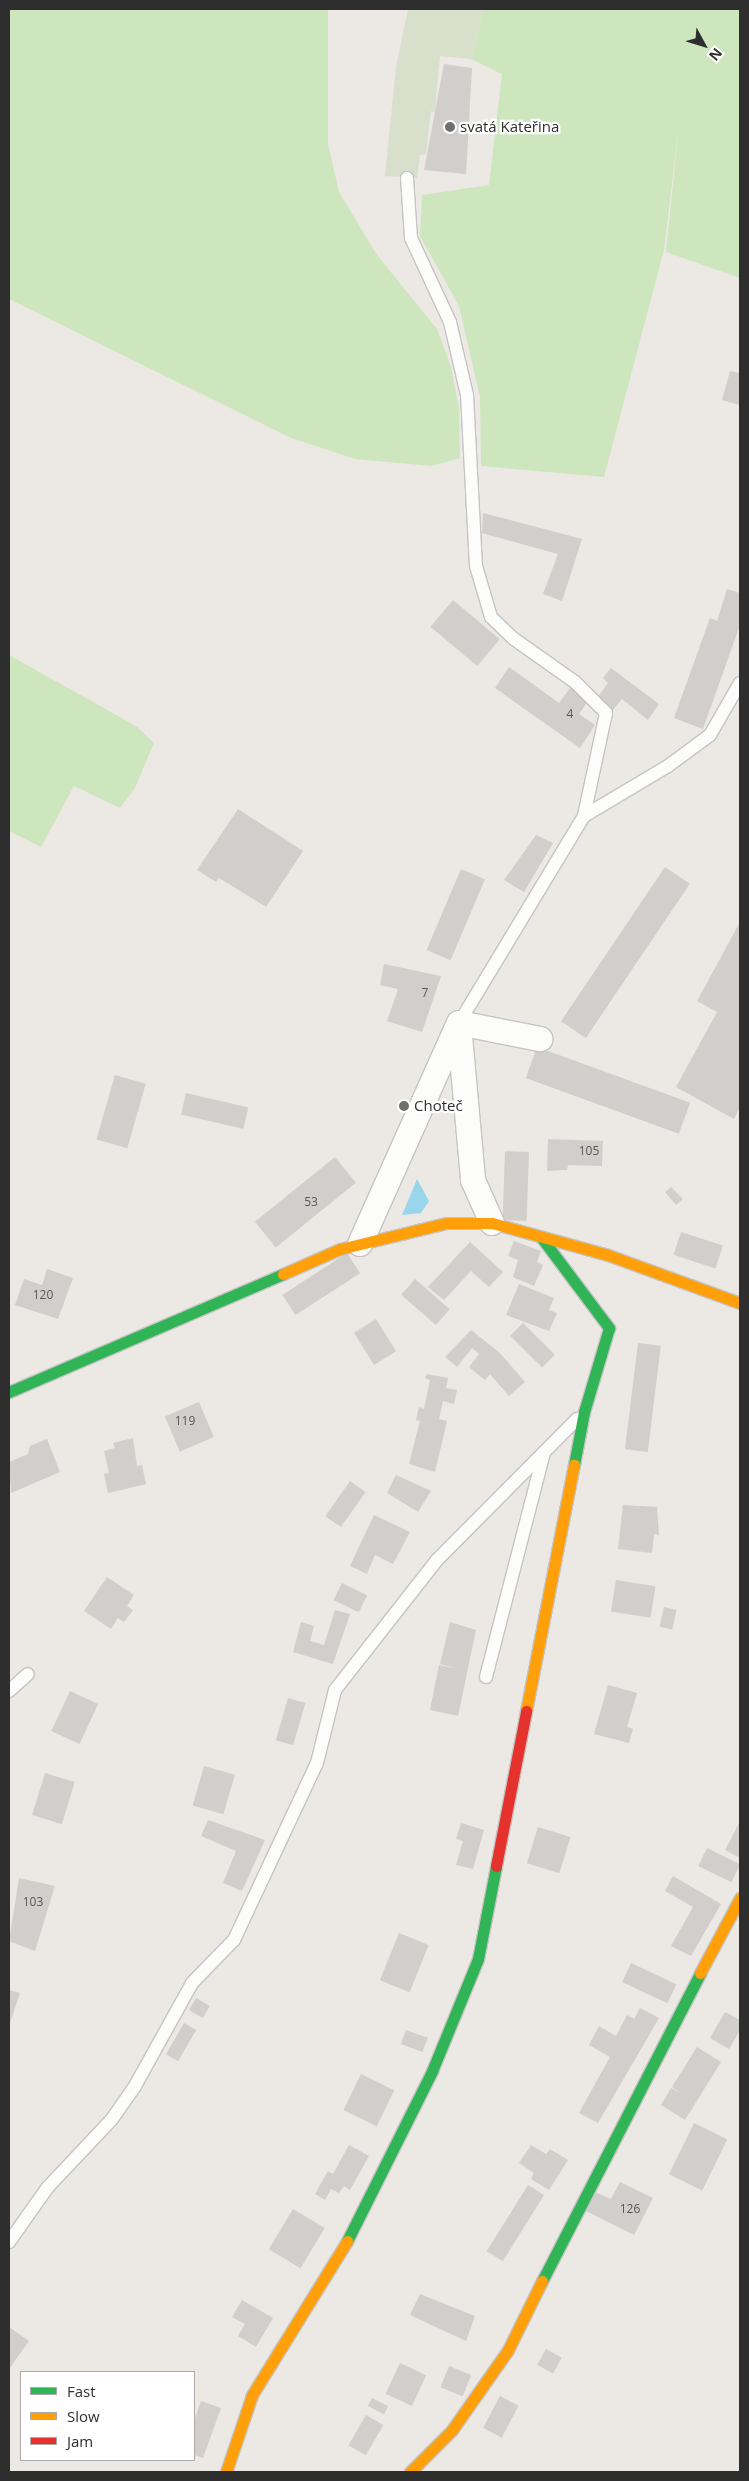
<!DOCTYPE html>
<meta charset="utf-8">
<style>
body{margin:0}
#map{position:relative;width:749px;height:2481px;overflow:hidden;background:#ece8e4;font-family:"Open Sans",sans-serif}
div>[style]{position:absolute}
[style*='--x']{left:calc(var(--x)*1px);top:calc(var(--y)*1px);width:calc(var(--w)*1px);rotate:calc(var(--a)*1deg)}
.green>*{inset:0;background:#cee6be}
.cemetery>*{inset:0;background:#d8e0cc}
.water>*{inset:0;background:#99d6ec}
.building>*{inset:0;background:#d1cecb;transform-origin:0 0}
.roads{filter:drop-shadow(1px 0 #c5c4c5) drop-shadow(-1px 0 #c5c4c5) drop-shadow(0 1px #c5c4c5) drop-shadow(0 -1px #c5c4c5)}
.lane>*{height:12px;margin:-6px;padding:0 6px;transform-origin:6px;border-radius:6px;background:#fcfcfb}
.street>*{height:24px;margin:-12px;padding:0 12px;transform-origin:12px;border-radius:12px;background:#fcfcfb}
.fast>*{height:11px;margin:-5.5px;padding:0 5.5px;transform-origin:5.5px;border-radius:5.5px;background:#30b455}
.slow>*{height:11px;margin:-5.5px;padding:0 5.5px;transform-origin:5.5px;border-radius:5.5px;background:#ff9f0a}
.jam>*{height:11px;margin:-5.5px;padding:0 5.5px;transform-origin:5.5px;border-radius:5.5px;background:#e5322d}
.dots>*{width:14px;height:14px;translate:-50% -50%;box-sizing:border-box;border:2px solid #fff;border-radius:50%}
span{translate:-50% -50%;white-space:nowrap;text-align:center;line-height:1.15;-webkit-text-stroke:4.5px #fff;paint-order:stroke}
.number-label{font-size:12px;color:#585857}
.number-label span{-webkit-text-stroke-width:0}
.poi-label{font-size:15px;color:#2e2e2e}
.left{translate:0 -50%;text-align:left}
.frame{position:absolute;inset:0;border:10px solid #2e2e2e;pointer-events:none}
.legend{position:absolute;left:20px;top:2371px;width:175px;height:90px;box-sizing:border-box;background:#fff;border:1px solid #ababab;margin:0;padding:6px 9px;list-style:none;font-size:15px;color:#2e2e2e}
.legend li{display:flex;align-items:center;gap:10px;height:25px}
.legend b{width:25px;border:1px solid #ababab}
.north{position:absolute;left:679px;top:20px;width:50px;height:50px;-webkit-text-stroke:4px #fff;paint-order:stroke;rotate:129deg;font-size:14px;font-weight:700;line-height:20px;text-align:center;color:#2e2e2e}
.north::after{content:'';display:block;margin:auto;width:18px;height:22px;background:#2e2e2e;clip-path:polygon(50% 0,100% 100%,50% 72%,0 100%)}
</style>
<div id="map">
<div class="green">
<div style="clip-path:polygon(9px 9px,328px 9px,328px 144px,339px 192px,377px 255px,437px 329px,451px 367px,459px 409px,460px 458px,431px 466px,355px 459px,291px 438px,9px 299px)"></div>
<div style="clip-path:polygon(484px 9px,740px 9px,740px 278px,666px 252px,679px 125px,664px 250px,604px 477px,481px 466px,480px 397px,459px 306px,420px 236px,422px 195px,489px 185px,502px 74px,471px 59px)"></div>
<div style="clip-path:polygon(9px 655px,136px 726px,154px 743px,135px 788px,120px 808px,74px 786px,41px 847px,9px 831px)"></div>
</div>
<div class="cemetery">
<div style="clip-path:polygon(408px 9px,484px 9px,471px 59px,440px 56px,435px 112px,431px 111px,426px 154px,420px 155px,417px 178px,385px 176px,396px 67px)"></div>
</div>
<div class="water">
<div style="clip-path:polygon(417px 1179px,429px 1201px,421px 1213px,402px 1215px)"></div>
</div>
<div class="building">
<div style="clip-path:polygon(444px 64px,472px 68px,466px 174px,424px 170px)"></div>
<div style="clip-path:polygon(730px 371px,740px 373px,740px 405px,722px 400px)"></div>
<div style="clip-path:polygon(483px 513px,582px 539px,562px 601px,543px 594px,558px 554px,482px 533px)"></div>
<div style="clip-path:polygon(727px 589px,740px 593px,740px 625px,703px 729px,674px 718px,710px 618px,717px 621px)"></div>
<div style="left:453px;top:600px;width:61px;height:35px;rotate:40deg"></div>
<div style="clip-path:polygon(509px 667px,559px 703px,570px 688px,588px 701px,579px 714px,595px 725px,580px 748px,495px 688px)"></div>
<div style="clip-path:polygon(611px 668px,659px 704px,648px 720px,622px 699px,609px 715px,598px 697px,608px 683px,603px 678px)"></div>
<div style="clip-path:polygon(238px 809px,303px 851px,266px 907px,219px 878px,216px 882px,197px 870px)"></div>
<div style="clip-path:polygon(536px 835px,553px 843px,524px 892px,504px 880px)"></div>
<div style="left:665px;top:867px;width:30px;height:186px;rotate:34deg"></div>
<div style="left:461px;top:869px;width:26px;height:88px;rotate:23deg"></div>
<div style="clip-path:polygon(740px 922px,740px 1107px,734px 1119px,676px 1087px,717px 1012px,697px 1001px)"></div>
<div style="clip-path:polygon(384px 964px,441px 976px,422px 1032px,387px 1021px,398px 989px,380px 985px)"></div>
<div style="left:537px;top:1047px;width:163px;height:33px;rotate:20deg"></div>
<div style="left:115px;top:1075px;width:32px;height:67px;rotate:16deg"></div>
<div style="left:186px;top:1093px;width:64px;height:22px;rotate:13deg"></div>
<div style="clip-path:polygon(548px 1139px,603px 1141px,602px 1166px,568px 1165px,567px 1170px,547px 1171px)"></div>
<div style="left:529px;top:1152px;width:69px;height:24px;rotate:92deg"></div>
<div style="left:335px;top:1157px;width:33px;height:103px;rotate:51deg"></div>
<div style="clip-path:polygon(671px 1187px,683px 1199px,676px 1205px,665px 1192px)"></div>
<div style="left:681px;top:1232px;width:44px;height:24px;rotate:18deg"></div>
<div style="clip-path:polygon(514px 1241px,541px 1251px,537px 1262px,543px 1265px,534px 1286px,513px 1277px,518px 1260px,508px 1256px)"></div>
<div style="clip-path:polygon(470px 1242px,503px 1272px,489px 1287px,471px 1271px,444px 1300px,428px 1287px)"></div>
<div style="left:347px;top:1253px;width:24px;height:77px;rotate:57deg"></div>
<div style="clip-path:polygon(47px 1269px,73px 1278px,58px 1319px,15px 1305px,24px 1279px,42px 1285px)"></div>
<div style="left:415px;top:1279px;width:46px;height:21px;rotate:41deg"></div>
<div style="clip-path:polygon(519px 1284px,554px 1298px,549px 1310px,557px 1313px,549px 1331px,506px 1315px)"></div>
<div style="left:376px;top:1319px;width:38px;height:26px;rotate:58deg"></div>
<div style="left:523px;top:1323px;width:45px;height:18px;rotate:45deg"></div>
<div style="clip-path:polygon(471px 1330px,500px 1353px,525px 1382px,509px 1396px,490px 1374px,485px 1380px,469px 1367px,479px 1354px,472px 1348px,457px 1367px,445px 1357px)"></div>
<div style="left:638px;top:1343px;width:23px;height:107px;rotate:7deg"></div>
<div style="clip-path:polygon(427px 1374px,448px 1378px,446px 1388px,457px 1390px,454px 1404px,443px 1401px,439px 1419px,447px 1421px,435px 1472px,409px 1464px,420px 1421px,416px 1420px,419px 1407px,424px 1409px,430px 1380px,425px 1378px)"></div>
<div style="left:199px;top:1402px;width:38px;height:37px;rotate:67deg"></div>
<div style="clip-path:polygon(133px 1438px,137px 1466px,142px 1465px,146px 1484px,108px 1493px,104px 1474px,109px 1473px,104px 1451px,115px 1448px,113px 1443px)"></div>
<div style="clip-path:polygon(47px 1439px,60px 1472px,11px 1493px,9px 1462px,28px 1454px,30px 1446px)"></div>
<div style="clip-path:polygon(396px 1475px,431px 1491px,418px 1512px,387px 1493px)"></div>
<div style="left:350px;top:1481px;width:19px;height:43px;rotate:35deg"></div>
<div style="clip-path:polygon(623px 1505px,657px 1507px,659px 1535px,654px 1534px,652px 1553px,618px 1549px)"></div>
<div style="clip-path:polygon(374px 1515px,410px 1532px,393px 1564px,375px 1555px,367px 1574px,350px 1566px)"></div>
<div style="clip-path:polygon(107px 1577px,134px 1595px,127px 1606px,133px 1610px,124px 1622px,118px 1618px,111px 1629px,84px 1611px)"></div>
<div style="left:616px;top:1580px;width:40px;height:32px;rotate:9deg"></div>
<div style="left:342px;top:1583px;width:28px;height:19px;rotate:26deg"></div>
<div style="left:664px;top:1607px;width:13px;height:20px;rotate:13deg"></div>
<div style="clip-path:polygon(335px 1610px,350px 1614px,333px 1664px,293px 1652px,301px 1622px,314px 1626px,310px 1641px,324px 1645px)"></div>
<div style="clip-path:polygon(450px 1622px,476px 1630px,458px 1716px,430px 1710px,439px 1665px,458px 1669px,440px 1664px)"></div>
<div style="clip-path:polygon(608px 1685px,637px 1693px,627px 1727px,633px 1729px,629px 1743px,594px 1734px)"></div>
<div style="left:70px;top:1691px;width:31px;height:44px;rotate:25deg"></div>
<div style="left:288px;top:1698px;width:18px;height:44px;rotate:16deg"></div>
<div style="left:204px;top:1766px;width:32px;height:41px;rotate:16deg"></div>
<div style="left:45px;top:1773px;width:31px;height:44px;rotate:17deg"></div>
<div style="clip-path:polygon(208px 1820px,265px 1840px,242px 1891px,223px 1883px,236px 1851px,201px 1836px)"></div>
<div style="clip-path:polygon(740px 1821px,740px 1858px,725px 1850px)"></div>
<div style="clip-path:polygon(461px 1823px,484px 1830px,473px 1869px,456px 1865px,463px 1841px,456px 1839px)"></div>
<div style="left:538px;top:1827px;width:34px;height:38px;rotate:17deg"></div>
<div style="left:707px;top:1848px;width:37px;height:20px;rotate:26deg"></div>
<div style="clip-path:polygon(673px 1876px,721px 1904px,691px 1956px,671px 1946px,693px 1907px,665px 1891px)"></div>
<div style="clip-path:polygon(19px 1878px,55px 1886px,35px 1951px,9px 1941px)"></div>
<div style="left:399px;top:1933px;width:32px;height:51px;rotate:22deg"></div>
<div style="left:631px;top:1963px;width:50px;height:21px;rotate:25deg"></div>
<div style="clip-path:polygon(9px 1990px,20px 1993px,9px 2026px)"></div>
<div style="left:196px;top:1998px;width:16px;height:14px;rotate:30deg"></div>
<div style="clip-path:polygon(640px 2008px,659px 2018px,598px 2123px,579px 2113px,610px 2057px,589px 2045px,599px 2026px,616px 2036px,627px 2015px,634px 2019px)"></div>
<div style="clip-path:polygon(725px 2012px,740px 2020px,740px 2030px,729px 2049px,710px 2038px)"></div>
<div style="left:184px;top:2023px;width:14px;height:36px;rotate:30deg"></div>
<div style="left:406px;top:2030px;width:23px;height:15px;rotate:20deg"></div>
<div style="clip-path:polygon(697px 2047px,721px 2062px,685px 2120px,661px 2105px,671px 2088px,682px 2094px,672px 2087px)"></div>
<div style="left:361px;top:2074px;width:37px;height:40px;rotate:26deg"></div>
<div style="left:694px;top:2123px;width:37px;height:57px;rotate:26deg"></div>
<div style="clip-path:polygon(349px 2145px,369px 2156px,350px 2190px,344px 2186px,339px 2193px,331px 2189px,325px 2200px,315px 2194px,328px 2171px,333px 2174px)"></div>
<div style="clip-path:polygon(531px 2145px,546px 2154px,550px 2149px,568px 2160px,549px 2190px,531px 2179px,534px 2173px,519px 2163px)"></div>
<div style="clip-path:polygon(620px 2182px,653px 2198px,634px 2235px,586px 2211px,595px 2192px,611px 2199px)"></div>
<div style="left:528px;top:2185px;width:19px;height:78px;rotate:32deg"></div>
<div style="left:293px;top:2209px;width:37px;height:47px;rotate:31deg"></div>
<div style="clip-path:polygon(420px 2294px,475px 2316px,466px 2341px,410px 2315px)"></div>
<div style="clip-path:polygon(242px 2300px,273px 2318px,256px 2347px,238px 2336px,245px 2324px,232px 2317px)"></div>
<div style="clip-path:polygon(9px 2327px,29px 2341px,9px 2369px)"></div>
<div style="left:546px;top:2349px;width:18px;height:18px;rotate:29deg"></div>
<div style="left:400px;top:2363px;width:29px;height:34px;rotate:25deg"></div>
<div style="left:449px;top:2366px;width:24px;height:23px;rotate:22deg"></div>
<div style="left:500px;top:2396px;width:21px;height:36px;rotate:28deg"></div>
<div style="left:372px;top:2398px;width:18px;height:9px;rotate:27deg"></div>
<div style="clip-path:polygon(201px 2401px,221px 2408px,203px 2458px,194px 2455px,194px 2421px)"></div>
<div style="left:366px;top:2415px;width:20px;height:35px;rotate:30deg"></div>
</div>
<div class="roads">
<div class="lane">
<div style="--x:407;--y:178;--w:60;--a:86.2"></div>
<div style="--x:411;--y:238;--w:93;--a:65.1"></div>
<div style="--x:450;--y:322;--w:75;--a:76.9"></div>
<div style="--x:467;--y:395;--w:171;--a:87"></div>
<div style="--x:476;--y:566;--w:53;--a:73.6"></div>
<div style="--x:491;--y:617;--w:32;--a:44"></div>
<div style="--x:514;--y:639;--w:75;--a:35.2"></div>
<div style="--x:575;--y:682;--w:44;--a:45"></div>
<div style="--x:606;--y:713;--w:105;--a:102.1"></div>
<div style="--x:459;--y:1023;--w:242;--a:-58.9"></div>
<div style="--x:584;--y:816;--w:98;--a:-30.8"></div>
<div style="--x:668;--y:766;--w:52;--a:-36.4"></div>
<div style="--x:710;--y:735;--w:60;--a:-60"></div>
<div style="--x:486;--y:1677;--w:231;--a:-75.5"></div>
<div style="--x:9;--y:1691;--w:25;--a:-42"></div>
<div style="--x:9;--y:2242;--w:67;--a:-54.7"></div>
<div style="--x:48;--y:2187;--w:93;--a:-46.7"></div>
<div style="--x:112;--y:2119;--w:40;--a:-55.1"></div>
<div style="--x:135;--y:2086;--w:118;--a:-61"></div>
<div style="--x:192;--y:1983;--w:60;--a:-45.7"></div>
<div style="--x:234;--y:1940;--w:195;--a:-64.9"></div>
<div style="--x:317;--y:1763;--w:75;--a:-76.1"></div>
<div style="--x:335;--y:1690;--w:165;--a:-51.9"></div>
<div style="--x:437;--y:1560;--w:199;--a:-45.2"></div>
</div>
<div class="street">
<div style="--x:459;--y:1023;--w:83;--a:11.2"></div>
<div style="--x:459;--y:1025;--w:156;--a:84.8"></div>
<div style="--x:473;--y:1180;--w:47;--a:66.2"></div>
<div style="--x:360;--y:1244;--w:242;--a:-65.9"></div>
</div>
<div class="fast">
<div style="--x:541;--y:1237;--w:114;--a:53.2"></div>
<div style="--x:609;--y:1328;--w:88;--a:106.6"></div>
<div style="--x:584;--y:1412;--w:54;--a:100.7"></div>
<div style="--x:9;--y:1392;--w:298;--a:-23.3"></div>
<div style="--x:347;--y:2241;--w:190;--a:-63.4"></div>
<div style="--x:432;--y:2071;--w:121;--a:-67.7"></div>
<div style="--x:478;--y:1959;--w:95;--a:-79"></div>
<div style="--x:542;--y:2281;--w:346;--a:-62.8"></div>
</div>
<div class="slow">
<div style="--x:283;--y:1274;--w:62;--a:-23.7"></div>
<div style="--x:340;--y:1249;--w:110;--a:-13.7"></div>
<div style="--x:447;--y:1223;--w:45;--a:0"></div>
<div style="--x:492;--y:1223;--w:120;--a:15.4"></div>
<div style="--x:608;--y:1255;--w:140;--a:20"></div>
<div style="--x:526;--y:1711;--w:251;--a:-79"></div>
<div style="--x:700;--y:1973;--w:85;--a:-61.9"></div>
<div style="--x:226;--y:2472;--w:81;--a:-71.3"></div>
<div style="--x:252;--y:2395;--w:181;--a:-58.3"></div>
<div style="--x:410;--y:2472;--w:59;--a:-45"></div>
<div style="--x:452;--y:2430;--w:98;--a:-55"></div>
<div style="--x:508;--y:2350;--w:77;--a:-63.8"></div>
</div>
<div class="jam">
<div style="--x:496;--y:1866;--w:158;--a:-79"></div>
</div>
</div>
<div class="dots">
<div style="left:450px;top:127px;background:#706f6e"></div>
<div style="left:404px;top:1106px;background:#706f6e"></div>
</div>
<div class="number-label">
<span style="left:570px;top:714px">4</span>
<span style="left:425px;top:993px">7</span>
<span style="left:589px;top:1151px">105</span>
<span style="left:311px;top:1202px">53</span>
<span style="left:43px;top:1295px">120</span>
<span style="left:185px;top:1421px">119</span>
<span style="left:33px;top:1902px">103</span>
<span style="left:630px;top:2209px">126</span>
</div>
<div class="poi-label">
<span class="left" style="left:460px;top:127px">svatá Kateřina</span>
<span class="left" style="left:414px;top:1106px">Choteč</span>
</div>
<div class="frame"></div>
<ul class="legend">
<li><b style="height:6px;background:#30b455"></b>Fast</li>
<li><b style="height:6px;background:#ff9f0a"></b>Slow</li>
<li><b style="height:6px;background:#e5322d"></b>Jam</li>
</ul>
<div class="north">N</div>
</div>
